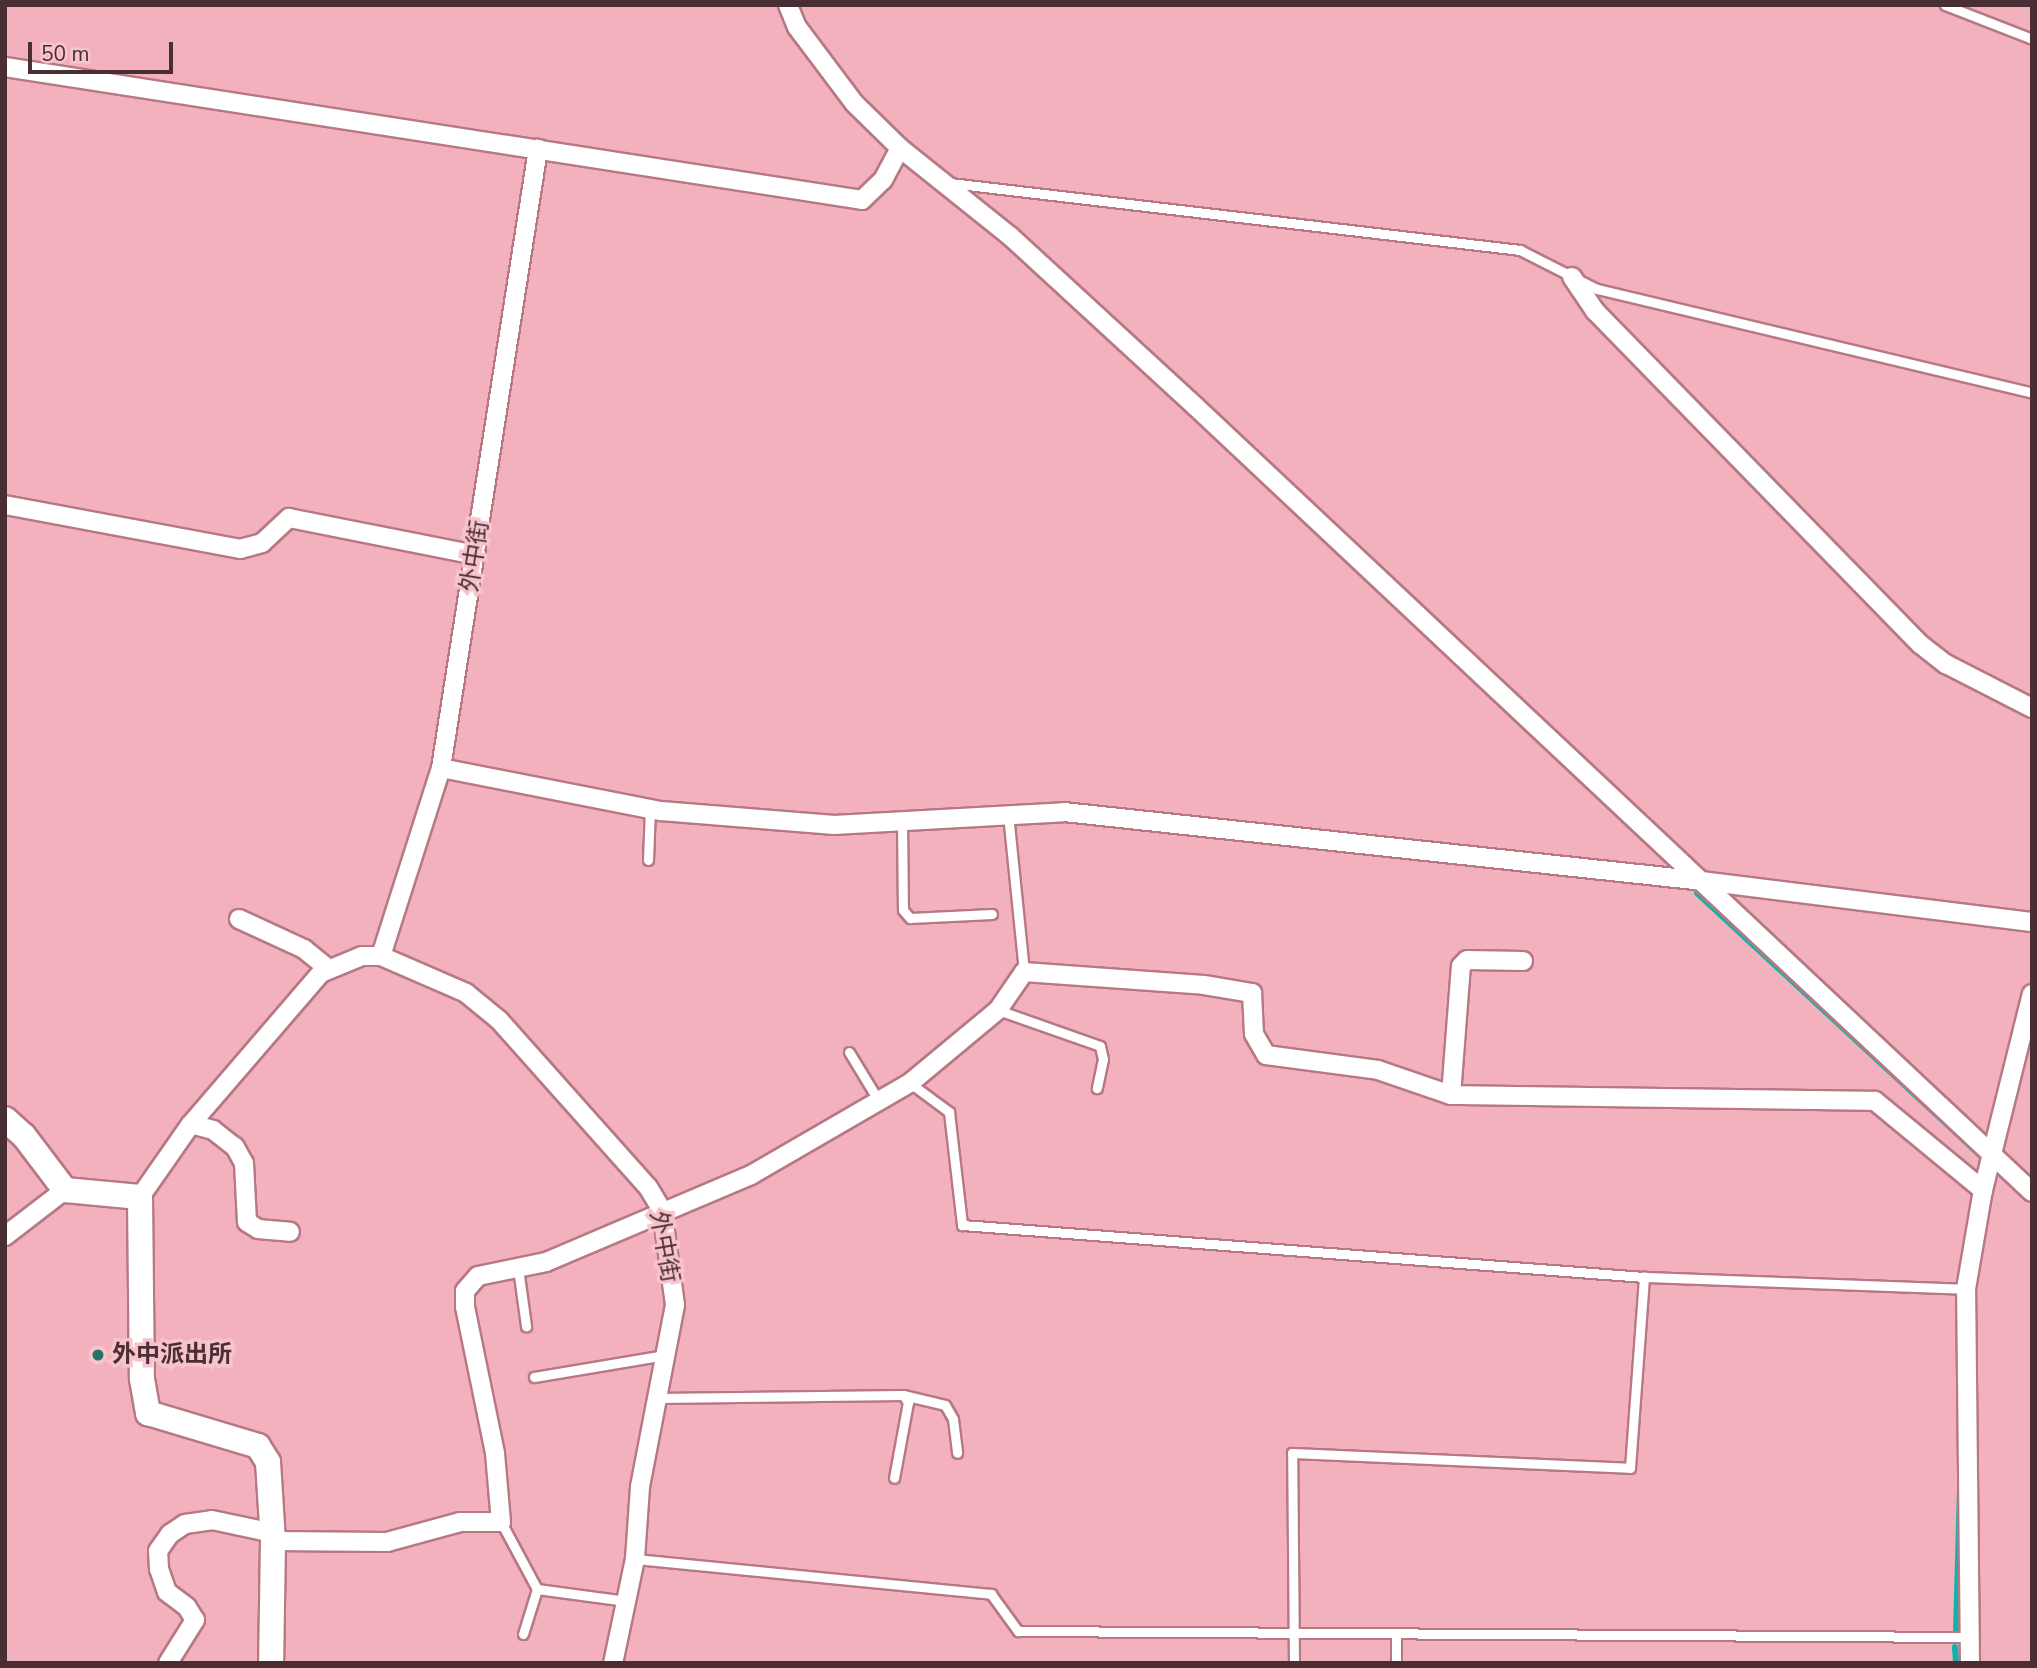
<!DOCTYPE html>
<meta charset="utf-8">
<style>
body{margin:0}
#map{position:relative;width:2037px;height:1668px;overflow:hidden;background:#f2b1bc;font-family:"Nunito Sans","Noto Sans TC",sans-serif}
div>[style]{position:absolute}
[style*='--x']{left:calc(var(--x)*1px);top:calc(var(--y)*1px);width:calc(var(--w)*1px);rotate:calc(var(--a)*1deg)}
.stream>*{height:6px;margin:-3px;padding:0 3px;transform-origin:3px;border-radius:3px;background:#0ab5ab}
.roads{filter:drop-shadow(2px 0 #b67984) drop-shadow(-2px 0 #b67984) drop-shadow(0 2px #b67984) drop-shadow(0 -2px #b67984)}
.lane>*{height:9px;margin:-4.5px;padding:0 4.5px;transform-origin:4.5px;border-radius:4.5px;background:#fff}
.street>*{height:18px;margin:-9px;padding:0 9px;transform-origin:9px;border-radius:9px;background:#fff}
.secondary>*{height:24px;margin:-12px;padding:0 12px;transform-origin:12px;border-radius:12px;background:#fff}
.dots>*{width:19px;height:19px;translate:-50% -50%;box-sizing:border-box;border:4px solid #f8c3cb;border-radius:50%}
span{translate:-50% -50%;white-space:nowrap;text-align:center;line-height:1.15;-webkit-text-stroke:7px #f8c3cb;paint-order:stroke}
.street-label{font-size:24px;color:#492f34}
.poi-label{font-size:24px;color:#492f34;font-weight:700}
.left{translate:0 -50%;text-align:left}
.frame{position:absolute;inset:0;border:7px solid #492f34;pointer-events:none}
.scale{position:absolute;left:28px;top:42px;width:145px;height:32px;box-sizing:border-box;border:4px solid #492f34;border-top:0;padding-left:9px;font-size:21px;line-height:24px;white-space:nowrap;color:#492f34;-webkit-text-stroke:5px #f8c3cb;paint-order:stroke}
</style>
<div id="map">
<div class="stream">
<div style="--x:1697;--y:893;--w:396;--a:42.8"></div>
<div style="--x:1956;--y:1632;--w:146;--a:-88.4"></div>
<div style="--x:1955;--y:1647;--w:16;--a:86"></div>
</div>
<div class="roads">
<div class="lane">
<div style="--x:1945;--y:5;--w:93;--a:21.3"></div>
<div style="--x:950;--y:183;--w:574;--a:6.7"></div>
<div style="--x:1520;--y:250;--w:86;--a:26.9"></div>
<div style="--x:1597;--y:289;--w:447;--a:13.4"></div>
<div style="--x:1008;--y:814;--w:159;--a:84.2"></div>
<div style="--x:902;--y:819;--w:91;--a:89.4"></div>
<div style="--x:903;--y:910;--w:11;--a:49"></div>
<div style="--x:910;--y:918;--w:82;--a:-2.8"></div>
<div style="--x:648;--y:860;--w:51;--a:-87.8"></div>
<div style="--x:998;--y:1010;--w:108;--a:19.4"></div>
<div style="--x:1100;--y:1046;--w:13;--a:77"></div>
<div style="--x:1103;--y:1059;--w:30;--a:102"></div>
<div style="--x:849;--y:1052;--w:54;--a:58.7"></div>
<div style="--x:910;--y:1083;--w:49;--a:36.6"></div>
<div style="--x:949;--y:1112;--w:114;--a:83.4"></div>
<div style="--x:962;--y:1225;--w:684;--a:4.36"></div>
<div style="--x:1644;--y:1277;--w:322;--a:2.1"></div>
<div style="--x:518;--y:1268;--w:59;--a:82.1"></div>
<div style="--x:534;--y:1377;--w:133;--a:-9.5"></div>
<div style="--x:903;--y:1395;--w:43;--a:13.4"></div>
<div style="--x:945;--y:1405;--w:16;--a:60"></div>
<div style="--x:953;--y:1419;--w:34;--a:83"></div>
<div style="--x:657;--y:1398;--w:246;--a:-0.7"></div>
<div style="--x:903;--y:1395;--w:9;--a:54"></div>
<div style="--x:908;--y:1402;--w:77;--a:100.4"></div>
<div style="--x:501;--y:1522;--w:76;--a:61.8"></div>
<div style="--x:537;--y:1589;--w:90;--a:7.7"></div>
<div style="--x:635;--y:1559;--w:358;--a:5.6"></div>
<div style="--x:991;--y:1594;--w:46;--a:53.9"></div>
<div style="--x:1018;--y:1631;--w:953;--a:0.36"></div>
<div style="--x:523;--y:1634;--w:47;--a:-72.7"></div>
<div style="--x:1396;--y:1634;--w:29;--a:90"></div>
<div style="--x:1294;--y:1663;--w:210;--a:-90.5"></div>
<div style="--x:1292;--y:1453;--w:338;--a:2.5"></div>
<div style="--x:1630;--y:1468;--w:192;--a:-85.8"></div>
</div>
<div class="street">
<div style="--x:788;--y:5;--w:24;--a:68"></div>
<div style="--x:797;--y:27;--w:95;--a:53.1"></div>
<div style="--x:854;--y:103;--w:64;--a:44.4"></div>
<div style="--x:900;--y:148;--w:141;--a:38.7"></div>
<div style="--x:1010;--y:236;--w:251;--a:42.6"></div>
<div style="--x:1195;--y:406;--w:1148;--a:43.2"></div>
<div style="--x:5;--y:67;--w:867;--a:8.82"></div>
<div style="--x:862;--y:200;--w:29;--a:-44"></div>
<div style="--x:883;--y:180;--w:36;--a:-62"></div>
<div style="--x:1572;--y:277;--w:41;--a:55.9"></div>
<div style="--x:1595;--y:311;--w:465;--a:45.7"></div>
<div style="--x:1920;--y:644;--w:33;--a:38"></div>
<div style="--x:1946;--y:664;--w:97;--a:27.1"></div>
<div style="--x:5;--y:505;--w:239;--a:10.6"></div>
<div style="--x:240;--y:549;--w:23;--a:-15"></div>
<div style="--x:262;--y:543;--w:37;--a:-43"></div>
<div style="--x:289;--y:518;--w:191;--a:11.2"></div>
<div style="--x:441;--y:768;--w:224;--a:11.1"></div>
<div style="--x:661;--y:811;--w:174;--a:4.6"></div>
<div style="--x:834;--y:825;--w:230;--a:-3.2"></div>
<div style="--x:1064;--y:812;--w:634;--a:6.16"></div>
<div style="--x:1694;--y:880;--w:341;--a:7.1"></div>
<div style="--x:239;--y:919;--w:72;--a:24.8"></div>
<div style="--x:304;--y:949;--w:32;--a:39"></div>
<div style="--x:381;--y:956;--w:197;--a:-72.3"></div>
<div style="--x:441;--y:768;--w:627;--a:-81.09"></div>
<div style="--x:1451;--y:1095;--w:129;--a:-85.6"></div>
<div style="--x:1461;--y:966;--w:8;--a:-45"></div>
<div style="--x:1467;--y:960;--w:56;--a:1"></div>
<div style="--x:191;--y:1124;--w:23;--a:15"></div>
<div style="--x:213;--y:1130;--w:28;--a:38"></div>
<div style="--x:235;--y:1147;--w:18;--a:61"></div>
<div style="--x:244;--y:1163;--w:59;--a:87.1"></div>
<div style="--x:247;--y:1222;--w:13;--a:32"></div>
<div style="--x:258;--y:1229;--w:32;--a:5"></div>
<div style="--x:140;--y:1197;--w:89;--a:-55.1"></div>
<div style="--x:191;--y:1124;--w:199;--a:-49.3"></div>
<div style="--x:321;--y:973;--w:44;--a:-22.5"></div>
<div style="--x:362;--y:956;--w:19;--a:0"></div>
<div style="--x:381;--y:956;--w:93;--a:23.5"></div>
<div style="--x:466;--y:993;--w:43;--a:39.3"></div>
<div style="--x:499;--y:1020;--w:224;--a:48.3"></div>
<div style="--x:648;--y:1187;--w:27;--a:59"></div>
<div style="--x:662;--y:1210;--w:96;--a:82.2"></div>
<div style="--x:675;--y:1305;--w:185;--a:100.9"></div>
<div style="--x:640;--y:1487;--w:72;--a:94"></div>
<div style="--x:635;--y:1559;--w:106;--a:101.9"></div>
<div style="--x:5;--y:1236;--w:76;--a:-37.5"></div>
<div style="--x:273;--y:1541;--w:114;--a:0.5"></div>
<div style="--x:387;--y:1542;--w:76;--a:-15.3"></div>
<div style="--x:460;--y:1522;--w:41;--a:0"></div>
<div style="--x:501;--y:1522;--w:69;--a:-95"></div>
<div style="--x:495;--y:1453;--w:149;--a:-101.6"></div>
<div style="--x:465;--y:1307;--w:16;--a:-90"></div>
<div style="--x:465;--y:1291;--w:20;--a:-49"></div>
<div style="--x:478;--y:1276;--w:69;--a:-11.6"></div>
<div style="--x:546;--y:1262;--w:223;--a:-23"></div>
<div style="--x:751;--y:1175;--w:184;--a:-30.1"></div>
<div style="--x:910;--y:1083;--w:114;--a:-39.7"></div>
<div style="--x:998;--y:1010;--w:46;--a:-55.6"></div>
<div style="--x:1024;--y:972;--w:180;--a:4.1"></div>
<div style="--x:1204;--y:985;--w:49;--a:9.5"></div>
<div style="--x:1252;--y:993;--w:41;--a:87.2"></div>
<div style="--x:1254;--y:1034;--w:24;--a:60"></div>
<div style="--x:1266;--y:1055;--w:113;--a:7.6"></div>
<div style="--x:1378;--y:1070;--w:77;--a:18.9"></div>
<div style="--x:1451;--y:1095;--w:424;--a:0.8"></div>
<div style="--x:1875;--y:1101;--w:140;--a:39.5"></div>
<div style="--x:168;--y:1663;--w:51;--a:-57.9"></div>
<div style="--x:195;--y:1620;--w:15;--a:-122"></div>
<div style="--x:187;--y:1607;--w:25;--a:-143"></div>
<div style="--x:167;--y:1592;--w:24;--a:-109"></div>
<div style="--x:159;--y:1569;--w:18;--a:-93"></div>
<div style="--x:158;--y:1551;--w:21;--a:-55"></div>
<div style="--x:170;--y:1534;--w:18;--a:-34"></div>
<div style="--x:185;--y:1524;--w:27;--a:-8"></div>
<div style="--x:212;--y:1520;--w:62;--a:12"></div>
<div style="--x:1970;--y:1663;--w:374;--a:-90.6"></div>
<div style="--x:1966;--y:1289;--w:100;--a:-80.3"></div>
<div style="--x:1983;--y:1190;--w:202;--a:-76"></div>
</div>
<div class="secondary">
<div style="--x:5;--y:1119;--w:25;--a:42"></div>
<div style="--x:24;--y:1136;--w:68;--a:52.8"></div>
<div style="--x:65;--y:1190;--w:75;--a:5.3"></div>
<div style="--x:140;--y:1197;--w:182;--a:89.4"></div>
<div style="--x:142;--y:1379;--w:35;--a:80"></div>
<div style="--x:148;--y:1413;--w:115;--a:16.7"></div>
<div style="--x:258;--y:1446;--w:19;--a:58"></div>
<div style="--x:268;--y:1462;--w:79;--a:86.4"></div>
<div style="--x:273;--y:1541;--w:122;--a:90.9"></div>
</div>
</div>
<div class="dots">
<div style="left:98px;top:1355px;background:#29726c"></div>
</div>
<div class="street-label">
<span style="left:475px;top:556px;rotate:-81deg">外中街</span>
<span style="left:664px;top:1247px;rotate:80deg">外中街</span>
</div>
<div class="poi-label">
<span class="left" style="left:112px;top:1355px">外中派出所</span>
</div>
<div class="frame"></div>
<div class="scale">50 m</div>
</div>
